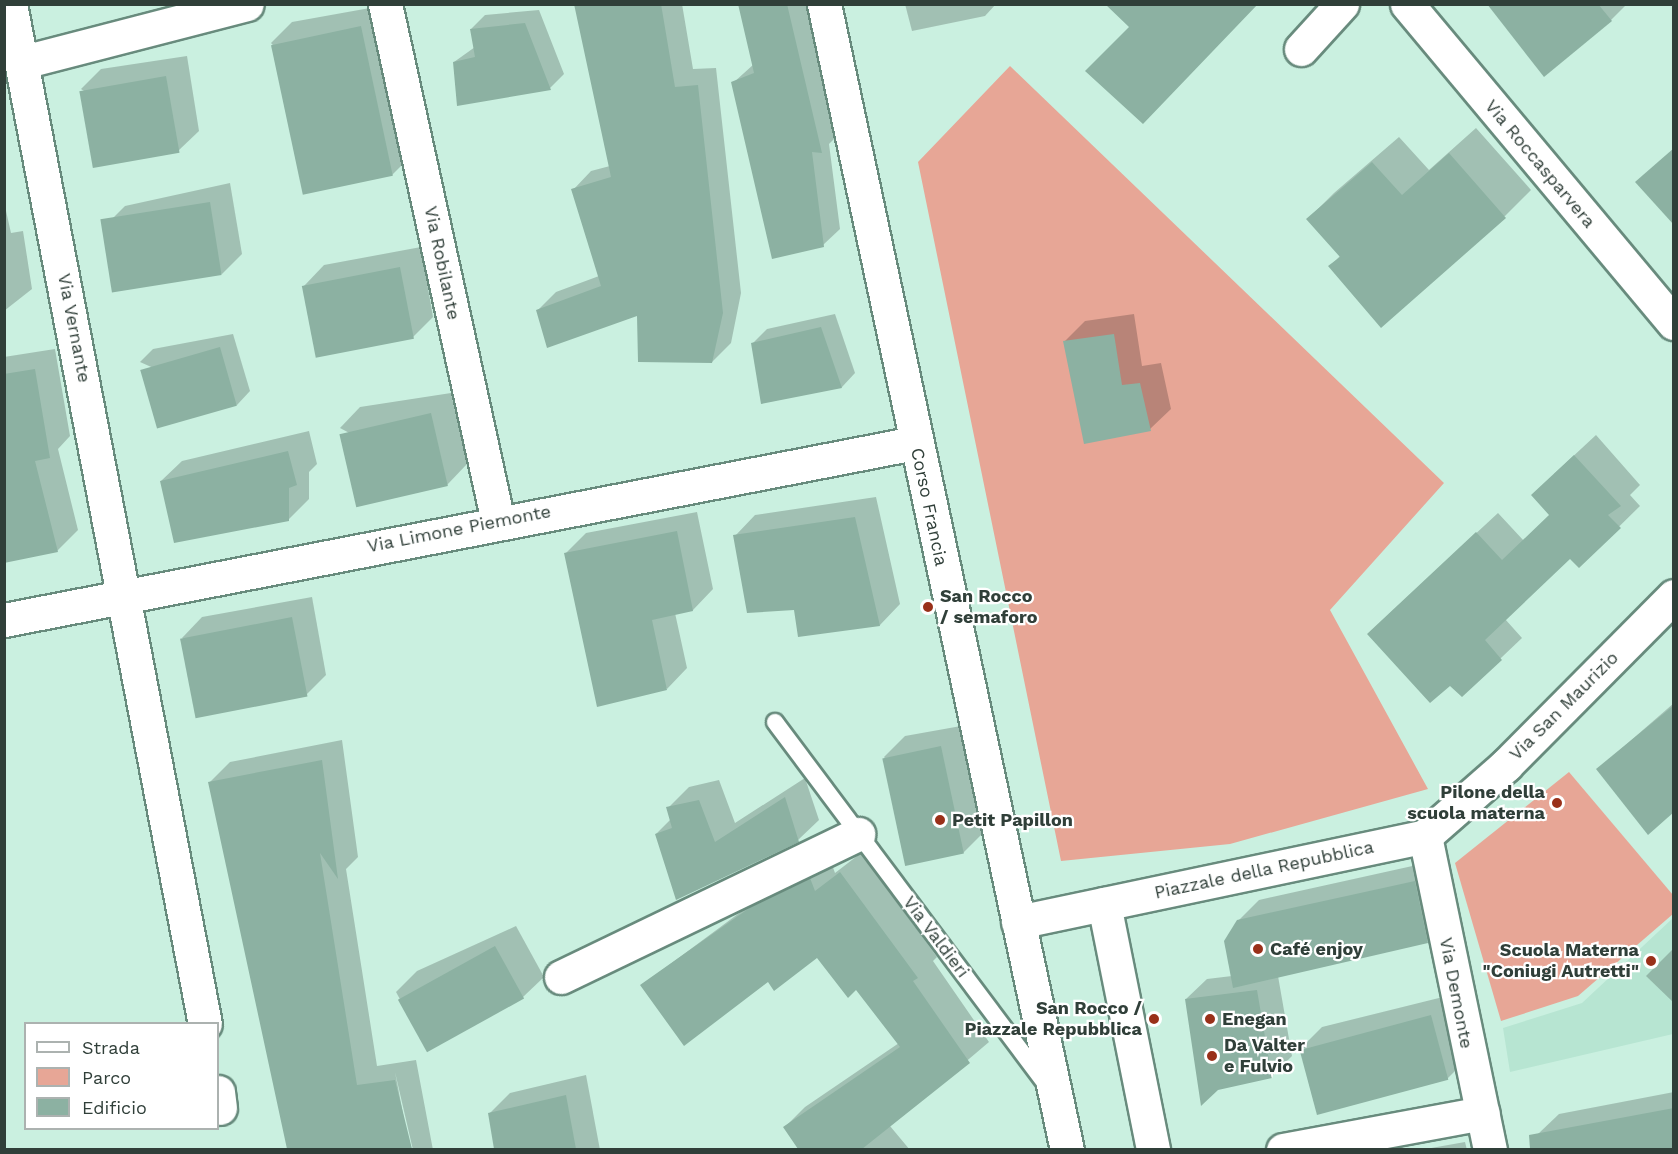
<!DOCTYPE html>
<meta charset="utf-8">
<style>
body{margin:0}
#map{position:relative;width:1678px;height:1154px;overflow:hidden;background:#caf0e0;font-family:"Work Sans",sans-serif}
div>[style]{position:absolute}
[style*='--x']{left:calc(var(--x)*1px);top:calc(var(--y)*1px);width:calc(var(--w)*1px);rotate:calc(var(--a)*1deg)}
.built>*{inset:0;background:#b7e5d2}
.green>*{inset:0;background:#e7a696}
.shadow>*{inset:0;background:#0003}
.building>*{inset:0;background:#8cb1a2;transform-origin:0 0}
.roads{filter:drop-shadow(2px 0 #688b7d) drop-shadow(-2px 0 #688b7d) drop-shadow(0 2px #688b7d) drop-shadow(0 -2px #688b7d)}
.lane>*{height:16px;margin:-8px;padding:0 8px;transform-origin:8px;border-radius:8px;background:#fff}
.street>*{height:33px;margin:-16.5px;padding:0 16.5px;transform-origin:16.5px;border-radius:16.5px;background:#fff}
.secondary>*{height:33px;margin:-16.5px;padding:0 16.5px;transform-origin:16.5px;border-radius:16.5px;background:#fff}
.dots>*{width:16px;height:16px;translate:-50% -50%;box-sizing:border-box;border:3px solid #fff;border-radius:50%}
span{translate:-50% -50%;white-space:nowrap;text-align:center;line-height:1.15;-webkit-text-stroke:4.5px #fff;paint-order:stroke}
.street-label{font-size:18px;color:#303f39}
.poi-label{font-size:18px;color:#303f39;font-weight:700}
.left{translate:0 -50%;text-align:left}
.right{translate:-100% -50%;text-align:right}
.frame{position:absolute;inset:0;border:6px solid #303f39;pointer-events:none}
.legend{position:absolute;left:24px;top:1022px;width:195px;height:108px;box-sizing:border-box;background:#fff;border:2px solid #acb2b0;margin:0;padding:8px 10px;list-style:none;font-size:18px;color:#303f39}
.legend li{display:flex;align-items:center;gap:12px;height:30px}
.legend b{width:30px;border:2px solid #acb2b0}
</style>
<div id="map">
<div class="built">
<div style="clip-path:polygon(1673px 918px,1673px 1034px,1510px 1072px,1503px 1028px,1582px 1003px)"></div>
</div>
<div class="green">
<div style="clip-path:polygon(1010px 66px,1444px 483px,1330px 610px,1428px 789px,1230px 844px,1061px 861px,918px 162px)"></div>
<div style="clip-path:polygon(1569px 772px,1673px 895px,1673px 914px,1578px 996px,1501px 1021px,1455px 863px)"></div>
</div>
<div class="shadow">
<div style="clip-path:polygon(576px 4px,682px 4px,693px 69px,716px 68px,741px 293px,731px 343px,712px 362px,638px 314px,538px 310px,556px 292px,599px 276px,573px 190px,591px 171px,610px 166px)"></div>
<div style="clip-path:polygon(740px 4px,808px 4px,837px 136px,829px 144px,840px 229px,823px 245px,733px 83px,754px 64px)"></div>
<div style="clip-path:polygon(905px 4px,996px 4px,985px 16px,912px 31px)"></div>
<div style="clip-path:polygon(1489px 4px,1627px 4px,1611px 20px)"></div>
<div style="clip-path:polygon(381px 6px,413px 154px,392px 175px,271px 43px,292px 22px)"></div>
<div style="clip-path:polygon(539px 10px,564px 74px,550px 88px,454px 62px,475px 47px,471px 29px,485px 15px)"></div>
<div style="clip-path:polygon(187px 56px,199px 131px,178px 151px,81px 89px,101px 69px)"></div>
<div style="clip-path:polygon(1476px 128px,1531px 190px,1505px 216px,1330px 266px,1340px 256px,1308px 219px,1334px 193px,1399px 137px,1429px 170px)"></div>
<div style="clip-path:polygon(230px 183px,242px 254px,222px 274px,104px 227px,125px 206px)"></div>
<div style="clip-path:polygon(4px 202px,11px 233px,23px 231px,32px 289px,4px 311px)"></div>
<div style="clip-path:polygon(421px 247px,433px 317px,413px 337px,304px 286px,324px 265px)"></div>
<div style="clip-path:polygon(835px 314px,855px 373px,842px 387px,762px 403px,753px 343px,767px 329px)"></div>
<div style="clip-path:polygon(1134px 314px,1142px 366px,1161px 363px,1171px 409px,1150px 429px,1064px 342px,1085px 321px)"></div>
<div style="clip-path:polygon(233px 334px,250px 391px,237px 405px,140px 362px,153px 349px)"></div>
<div style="clip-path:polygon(55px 349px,70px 436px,58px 449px,78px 530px,57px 551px,4px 562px,4px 357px)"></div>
<div style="clip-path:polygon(451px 393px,467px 464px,447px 485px,340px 428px,360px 407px)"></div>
<div style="clip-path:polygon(309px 431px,317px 464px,309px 472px,309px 499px,288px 520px,161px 481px,182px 461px)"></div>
<div style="clip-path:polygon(1596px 435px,1640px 485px,1630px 495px,1640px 506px,1579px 566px,1570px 557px,1505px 619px,1522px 638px,1462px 695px,1389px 614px,1498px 513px,1524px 541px,1551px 515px,1554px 474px)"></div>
<div style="clip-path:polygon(876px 497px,900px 604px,880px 625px,799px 635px,795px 608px,735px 536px,755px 515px)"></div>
<div style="clip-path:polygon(697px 512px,713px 589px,693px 610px,675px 613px,687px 668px,667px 689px,565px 554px,586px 533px)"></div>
<div style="clip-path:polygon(312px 597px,326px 675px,306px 695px,182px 638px,202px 617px)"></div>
<div style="clip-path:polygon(1674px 703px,1674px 810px,1598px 769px)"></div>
<div style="clip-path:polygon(961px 726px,984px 832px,963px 853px,884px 757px,905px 736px)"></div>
<div style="clip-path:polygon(342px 740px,358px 857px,346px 869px,377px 1066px,416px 1060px,433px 1150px,413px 1150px,395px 1072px,410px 1150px,288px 1150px,210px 782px,230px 762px)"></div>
<div style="clip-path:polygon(805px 778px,819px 820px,798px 840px,677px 898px,656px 834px,671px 819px,668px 808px,689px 787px,719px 780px,735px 823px)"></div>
<div style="clip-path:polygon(861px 853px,937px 957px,933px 961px,989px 1042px,890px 1126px,910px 1150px,800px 1150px,785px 1127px,805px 1107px,899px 1043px,856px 988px,817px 956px,769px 980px,642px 985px,777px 885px,830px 859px,835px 873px)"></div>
<div style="clip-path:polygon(1435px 861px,1448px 921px,1427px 942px,1278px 976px,1292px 1056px,1272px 1076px,1186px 999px,1207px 979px,1232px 976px,1238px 921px,1259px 900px)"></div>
<div style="clip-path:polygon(516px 926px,544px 977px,523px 997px,424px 1043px,396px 992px,417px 971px)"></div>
<div style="clip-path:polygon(1674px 948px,1674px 1003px,1646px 976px)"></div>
<div style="clip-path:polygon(1451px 995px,1468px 1058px,1447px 1079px,1301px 1048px,1322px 1027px)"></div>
<div style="clip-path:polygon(586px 1075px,600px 1150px,496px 1150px,489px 1114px,510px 1093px)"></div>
<div style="clip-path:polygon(1674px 1092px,1674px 1150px,1541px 1150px,1538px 1134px,1559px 1114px)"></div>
<div style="clip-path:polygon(1465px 1142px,1467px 1150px,1420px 1150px)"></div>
</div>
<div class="building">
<div style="clip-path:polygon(574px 4px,661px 4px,675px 87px,698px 85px,723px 313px,712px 363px,638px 362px,637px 316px,547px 348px,536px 310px,601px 286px,571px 189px,611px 177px)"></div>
<div style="clip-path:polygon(738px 4px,787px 4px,822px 153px,812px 152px,824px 247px,772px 259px,731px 82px,754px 73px)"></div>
<div style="clip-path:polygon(1105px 4px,1258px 4px,1143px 124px,1085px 71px,1129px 27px)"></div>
<div style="clip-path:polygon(1487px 4px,1598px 4px,1612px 21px,1544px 77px)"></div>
<div style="clip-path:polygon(525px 23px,551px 90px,457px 106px,453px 62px,475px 57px,470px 29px)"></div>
<div style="left:361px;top:26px;width:153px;height:92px;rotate:78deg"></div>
<div style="left:166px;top:76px;width:78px;height:88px;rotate:80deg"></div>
<div style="clip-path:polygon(1674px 148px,1674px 225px,1635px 182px)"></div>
<div style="clip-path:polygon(1449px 153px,1506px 218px,1381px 328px,1328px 266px,1340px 257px,1306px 219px,1372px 162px,1402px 195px)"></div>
<div style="left:210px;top:202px;width:74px;height:111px;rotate:81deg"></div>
<div style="left:400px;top:267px;width:73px;height:100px;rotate:79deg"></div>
<div style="clip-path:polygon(821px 327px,842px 388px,761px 404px,751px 343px)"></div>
<div style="clip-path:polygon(1114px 334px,1122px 385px,1140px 383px,1151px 431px,1084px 444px,1063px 341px)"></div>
<div style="left:220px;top:347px;width:61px;height:83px;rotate:74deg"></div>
<div style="clip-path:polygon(35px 369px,50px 458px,35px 461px,58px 552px,4px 563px,4px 374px)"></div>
<div style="left:431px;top:413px;width:75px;height:94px;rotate:77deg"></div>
<div style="clip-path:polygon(288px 451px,297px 485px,289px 488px,289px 521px,174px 543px,160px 481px)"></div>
<div style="clip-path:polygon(1574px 455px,1621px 506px,1608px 515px,1621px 528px,1579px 568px,1570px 559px,1485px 640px,1502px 660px,1462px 697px,1450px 686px,1430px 703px,1367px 634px,1476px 532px,1502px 560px,1549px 515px,1531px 495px)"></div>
<div style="clip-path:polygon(855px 517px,880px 626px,798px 637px,794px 610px,747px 613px,733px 535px)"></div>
<div style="clip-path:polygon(677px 531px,693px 611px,652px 620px,667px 690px,597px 707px,564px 553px)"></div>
<div style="left:292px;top:617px;width:81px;height:114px;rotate:79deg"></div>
<div style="clip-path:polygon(1674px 705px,1674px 812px,1648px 835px,1596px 769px)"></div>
<div style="left:941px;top:746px;width:110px;height:60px;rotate:78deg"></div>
<div style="clip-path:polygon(322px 760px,338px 879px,320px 853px,357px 1085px,395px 1080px,412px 1149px,287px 1149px,208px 782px)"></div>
<div style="clip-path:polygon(785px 797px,799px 842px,676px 900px,655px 834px,672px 828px,666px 807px,699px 800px,715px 842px)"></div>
<div style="clip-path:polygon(840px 872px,918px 978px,913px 981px,970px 1063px,862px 1149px,798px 1149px,783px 1127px,900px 1047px,856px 990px,848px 998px,817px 958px,774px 991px,768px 982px,684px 1046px,640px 985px,755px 904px,810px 878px,815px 891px)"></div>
<div style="clip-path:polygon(1415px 881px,1428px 943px,1233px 988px,1224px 941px,1237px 920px)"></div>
<div style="left:495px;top:946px;width:60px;height:111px;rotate:61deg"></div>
<div style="clip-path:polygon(1257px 990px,1272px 1078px,1218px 1090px,1201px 1106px,1185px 999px)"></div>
<div style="left:1431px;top:1015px;width:67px;height:136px;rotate:75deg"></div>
<div style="clip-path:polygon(566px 1095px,576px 1149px,494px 1149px,488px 1113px)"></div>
<div style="clip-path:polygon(1674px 1108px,1674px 1149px,1530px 1149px,1529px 1135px)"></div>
</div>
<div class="roads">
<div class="lane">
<div style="--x:775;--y:722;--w:452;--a:53.2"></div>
</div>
<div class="street">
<div style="--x:10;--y:4;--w:1038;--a:79.18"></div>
<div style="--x:385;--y:4;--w:530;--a:77.69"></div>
<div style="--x:1407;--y:4;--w:416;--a:50.1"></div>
<div style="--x:1301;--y:49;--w:61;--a:-47.7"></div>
<div style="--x:23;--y:62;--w:231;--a:-14.5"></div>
<div style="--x:4;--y:620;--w:928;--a:-11"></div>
<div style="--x:1425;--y:836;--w:321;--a:78.3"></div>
<div style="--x:1104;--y:904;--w:251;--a:78.7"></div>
<div style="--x:1018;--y:922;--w:416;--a:-11.9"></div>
<div style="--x:1425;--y:836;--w:108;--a:-41.2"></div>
<div style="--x:1506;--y:765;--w:238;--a:-45.2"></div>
<div style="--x:561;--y:977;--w:330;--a:-25.7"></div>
<div style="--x:218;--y:1092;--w:16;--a:83"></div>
<div style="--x:1283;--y:1150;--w:203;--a:-10.5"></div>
</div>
<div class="secondary">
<div style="--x:824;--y:4;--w:1171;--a:78.03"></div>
</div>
</div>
<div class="dots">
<div style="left:928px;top:607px;background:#993019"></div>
<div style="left:1557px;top:803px;background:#993019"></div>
<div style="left:940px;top:820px;background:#993019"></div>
<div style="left:1258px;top:949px;background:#993019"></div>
<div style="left:1651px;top:961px;background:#993019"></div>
<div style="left:1154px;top:1019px;background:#993019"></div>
<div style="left:1210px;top:1019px;background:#993019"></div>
<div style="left:1212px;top:1056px;background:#993019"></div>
</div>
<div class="street-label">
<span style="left:1540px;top:164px;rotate:50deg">Via Roccasparvera</span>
<span style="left:442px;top:263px;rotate:78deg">Via Robilante</span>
<span style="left:74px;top:328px;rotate:79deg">Via Vernante</span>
<span style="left:929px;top:507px;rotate:78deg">Corso Francia</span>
<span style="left:459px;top:529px;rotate:-11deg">Via Limone Piemonte</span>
<span style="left:1564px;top:706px;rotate:-45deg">Via San Maurizio</span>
<span style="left:1264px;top:870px;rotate:-12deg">Piazzale della Repubblica</span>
<span style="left:936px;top:937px;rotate:53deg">Via Valdieri</span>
<span style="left:1456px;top:993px;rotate:79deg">Via Demonte</span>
</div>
<div class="poi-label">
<span class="left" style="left:940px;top:607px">San Rocco<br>/ semaforo</span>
<span class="right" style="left:1545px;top:803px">Pilone della<br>scuola materna</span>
<span class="left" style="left:952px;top:820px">Petit Papillon</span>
<span class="left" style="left:1270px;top:949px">Café enjoy</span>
<span class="right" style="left:1639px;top:961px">Scuola Materna<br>"Coniugi Autretti"</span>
<span class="right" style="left:1142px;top:1019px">San Rocco /<br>Piazzale Repubblica</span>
<span class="left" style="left:1222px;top:1019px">Enegan</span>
<span class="left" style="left:1224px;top:1056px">Da Valter<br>e Fulvio</span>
</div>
<div class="frame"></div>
<ul class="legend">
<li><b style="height:8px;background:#fff"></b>Strada</li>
<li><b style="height:16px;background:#e7a696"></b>Parco</li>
<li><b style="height:16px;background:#8cb1a2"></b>Edificio</li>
</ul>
</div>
